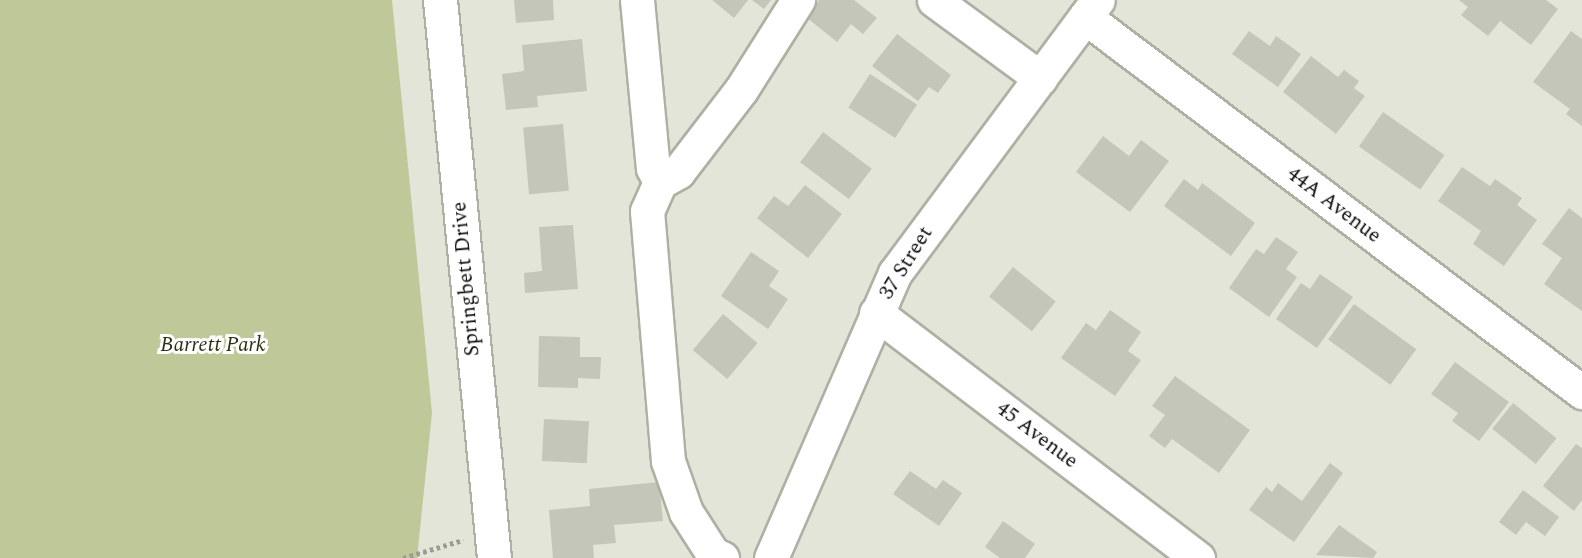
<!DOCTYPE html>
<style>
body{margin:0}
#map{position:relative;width:1582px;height:558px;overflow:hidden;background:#e3e5d9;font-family:Spectral,serif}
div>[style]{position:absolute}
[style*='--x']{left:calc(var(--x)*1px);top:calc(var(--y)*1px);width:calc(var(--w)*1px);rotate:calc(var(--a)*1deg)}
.green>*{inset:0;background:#bfc899}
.building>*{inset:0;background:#c4c6ba;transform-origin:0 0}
.path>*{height:4.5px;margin-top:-2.25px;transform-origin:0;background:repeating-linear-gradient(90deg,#9b9d94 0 3.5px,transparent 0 7px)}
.roads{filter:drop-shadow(2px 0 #aeb0a4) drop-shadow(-2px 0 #aeb0a4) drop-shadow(0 2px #aeb0a4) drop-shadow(0 -2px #aeb0a4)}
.minor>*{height:33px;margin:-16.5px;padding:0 16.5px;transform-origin:16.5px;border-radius:16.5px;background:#fff}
span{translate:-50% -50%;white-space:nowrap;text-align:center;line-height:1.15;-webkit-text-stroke:6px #fff;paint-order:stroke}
.street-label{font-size:21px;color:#0c0d09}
.park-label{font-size:21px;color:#2b3012;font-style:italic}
</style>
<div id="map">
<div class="green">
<div style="clip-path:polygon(0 0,392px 0,432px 413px,417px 558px,0 558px)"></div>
</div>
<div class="building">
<div style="clip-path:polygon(514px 0,553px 0,554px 20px,516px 23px)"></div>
<div style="clip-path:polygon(712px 0,748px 0,734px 18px)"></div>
<div style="clip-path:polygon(752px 0,771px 0,764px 9px)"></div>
<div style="clip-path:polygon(819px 0,854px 0,877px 18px,863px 34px,851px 24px,837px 42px,806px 17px)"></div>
<div style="clip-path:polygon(1459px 0,1546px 0,1558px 9px,1531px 45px,1500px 21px,1488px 36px,1461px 15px,1468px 7px)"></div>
<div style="clip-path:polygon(1249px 31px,1270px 46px,1276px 36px,1301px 54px,1278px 87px,1232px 54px)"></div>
<div style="clip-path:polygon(1571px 31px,1582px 39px,1582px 126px,1566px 114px,1570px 109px,1533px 82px)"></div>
<div style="clip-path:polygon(897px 34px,951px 75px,938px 93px,929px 87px,918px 101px,872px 66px)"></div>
<div style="clip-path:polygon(582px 39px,587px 91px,537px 96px,538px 107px,506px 110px,502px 74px,524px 71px,522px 45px)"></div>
<div style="clip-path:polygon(1311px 56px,1338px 77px,1344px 70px,1359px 81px,1354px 88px,1365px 96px,1336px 134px,1283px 92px)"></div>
<div style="left:870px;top:74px;width:56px;height:40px;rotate:33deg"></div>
<div style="left:1383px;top:112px;width:75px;height:42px;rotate:35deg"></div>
<div style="left:563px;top:124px;width:67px;height:40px;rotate:85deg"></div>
<div style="left:823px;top:132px;width:61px;height:38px;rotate:37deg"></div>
<div style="clip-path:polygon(1103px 136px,1129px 156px,1141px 140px,1169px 161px,1130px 212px,1076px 172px)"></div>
<div style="clip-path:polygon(1462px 167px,1490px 186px,1495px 179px,1522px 198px,1517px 205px,1537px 220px,1504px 266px,1473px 244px,1481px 231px,1438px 201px)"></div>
<div style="clip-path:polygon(1184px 179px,1198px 190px,1202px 183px,1255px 223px,1231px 256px,1164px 206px)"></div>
<div style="clip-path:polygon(805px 185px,842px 214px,808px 258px,757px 218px,774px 196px,788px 206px)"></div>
<div style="clip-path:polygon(1569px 208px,1582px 218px,1582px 311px,1544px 284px,1562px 258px,1542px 244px)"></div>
<div style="clip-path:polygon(573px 225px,578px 289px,525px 293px,524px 273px,542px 271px,539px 227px)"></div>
<div style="clip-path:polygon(1276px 237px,1298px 252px,1286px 269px,1297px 277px,1269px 317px,1229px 288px,1256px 249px,1264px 254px)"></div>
<div style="clip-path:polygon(751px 252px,779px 271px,769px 286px,788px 299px,768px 329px,721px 296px)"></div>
<div style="left:1013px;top:267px;width:55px;height:38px;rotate:39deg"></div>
<div style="clip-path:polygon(1320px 274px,1353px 297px,1317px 348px,1276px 319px,1301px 283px,1310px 289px)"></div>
<div style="left:1354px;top:304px;width:77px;height:44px;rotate:36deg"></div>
<div style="clip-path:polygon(1110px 310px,1141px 332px,1128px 351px,1141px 360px,1115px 396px,1061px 358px,1086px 323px,1096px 330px)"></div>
<div style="left:723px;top:314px;width:45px;height:47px;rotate:40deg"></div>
<div style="clip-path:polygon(539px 336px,580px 337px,580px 357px,601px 357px,600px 379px,578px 378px,578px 388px,538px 387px)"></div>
<div style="clip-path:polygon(1455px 362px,1509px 402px,1479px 441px,1452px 421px,1458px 413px,1431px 394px)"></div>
<div style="clip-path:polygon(1175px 376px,1250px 430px,1219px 473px,1172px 439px,1165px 448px,1149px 436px,1165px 415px,1152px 406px)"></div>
<div style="left:1513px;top:403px;width:56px;height:33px;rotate:39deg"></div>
<div style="left:544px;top:419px;width:45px;height:42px;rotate:3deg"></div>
<div style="clip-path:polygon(1576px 444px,1582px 448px,1582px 500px,1574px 511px,1543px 486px)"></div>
<div style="clip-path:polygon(1330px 463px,1343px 473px,1294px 542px,1249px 510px,1266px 487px,1272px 492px,1278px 483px,1302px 501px)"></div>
<div style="clip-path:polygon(910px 471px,936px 489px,943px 480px,962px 493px,939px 526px,893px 494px)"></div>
<div style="clip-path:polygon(659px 482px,663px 521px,614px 525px,616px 543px,593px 545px,594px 558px,553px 558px,549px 510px,590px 506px,589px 489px)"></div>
<div style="clip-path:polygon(1523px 490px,1559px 517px,1545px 536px,1526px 522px,1516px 535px,1499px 522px)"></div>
<div style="clip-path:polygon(1003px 521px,1035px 544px,1025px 558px,1000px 558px,985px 547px)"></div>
<div style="clip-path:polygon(1339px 525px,1377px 552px,1373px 558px,1316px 555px)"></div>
</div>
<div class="path">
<div style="--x:403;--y:558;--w:63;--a:-16.7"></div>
</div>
<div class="roads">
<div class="minor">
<div style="--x:440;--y:0;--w:561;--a:84.47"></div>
<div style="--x:637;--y:0;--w:169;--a:84.6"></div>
<div style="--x:653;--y:168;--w:16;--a:63"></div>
<div style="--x:660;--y:182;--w:32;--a:114"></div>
<div style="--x:647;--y:211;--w:251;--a:85.2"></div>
<div style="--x:668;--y:461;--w:54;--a:70.6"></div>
<div style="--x:686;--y:512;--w:50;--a:57.3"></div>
<div style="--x:713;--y:554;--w:10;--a:24"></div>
<div style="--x:934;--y:0;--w:132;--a:36.3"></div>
<div style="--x:1085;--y:17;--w:623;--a:37.04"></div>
<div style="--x:660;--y:182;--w:21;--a:-29"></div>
<div style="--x:678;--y:172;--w:103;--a:-52.5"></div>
<div style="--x:741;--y:90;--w:107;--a:-57.7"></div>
<div style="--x:876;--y:313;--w:405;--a:37.3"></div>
<div style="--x:771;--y:558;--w:311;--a:-66.5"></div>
<div style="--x:895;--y:273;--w:340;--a:-53.4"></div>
</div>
</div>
<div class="street-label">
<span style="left:1334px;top:205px;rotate:37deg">44A Avenue</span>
<span style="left:906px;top:263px;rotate:-58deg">37 Street</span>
<span style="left:466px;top:279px;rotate:-95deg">Springbett Drive</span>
<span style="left:1037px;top:435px;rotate:37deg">45 Avenue</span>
</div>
<div class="park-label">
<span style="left:213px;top:345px">Barrett Park</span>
</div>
</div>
